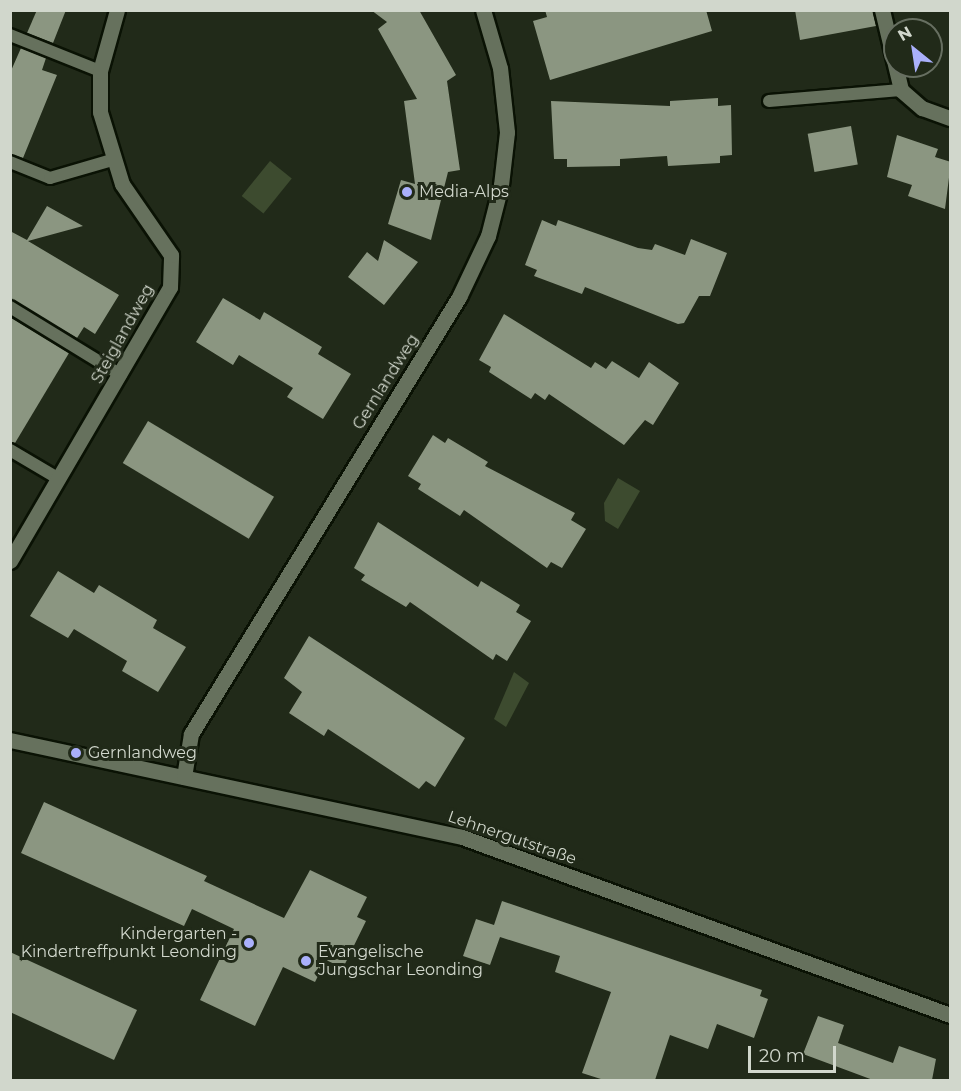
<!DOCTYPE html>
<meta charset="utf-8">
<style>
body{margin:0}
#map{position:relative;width:961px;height:1091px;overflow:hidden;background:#212a19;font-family:Montserrat,sans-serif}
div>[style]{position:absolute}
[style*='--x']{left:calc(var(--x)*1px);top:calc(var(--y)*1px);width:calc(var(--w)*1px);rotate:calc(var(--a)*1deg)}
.green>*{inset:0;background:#3d4b2f;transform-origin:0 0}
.building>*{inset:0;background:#8b9681;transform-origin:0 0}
.roads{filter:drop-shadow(2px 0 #0a1204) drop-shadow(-2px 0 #0a1204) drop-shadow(0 2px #0a1204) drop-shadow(0 -2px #0a1204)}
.lane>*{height:12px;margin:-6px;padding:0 6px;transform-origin:6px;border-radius:6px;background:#66715d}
.street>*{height:15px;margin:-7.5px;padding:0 7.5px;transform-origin:7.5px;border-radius:7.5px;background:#66715d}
.dots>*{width:16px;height:16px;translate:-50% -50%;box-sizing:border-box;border:3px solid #212a19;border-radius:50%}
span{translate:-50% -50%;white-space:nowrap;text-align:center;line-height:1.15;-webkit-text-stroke:6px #212a19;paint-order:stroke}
.poi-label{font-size:16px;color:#d1d7cc}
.left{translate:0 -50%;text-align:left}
.right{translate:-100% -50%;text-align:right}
.street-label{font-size:16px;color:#d1d7cc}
.frame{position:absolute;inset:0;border:12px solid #d1d7cc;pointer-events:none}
.north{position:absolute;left:883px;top:18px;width:60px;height:60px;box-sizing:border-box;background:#212a19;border:2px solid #676f61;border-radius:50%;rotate:330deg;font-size:16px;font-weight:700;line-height:24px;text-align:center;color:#d1d7cc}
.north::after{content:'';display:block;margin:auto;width:21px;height:27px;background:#aab0fb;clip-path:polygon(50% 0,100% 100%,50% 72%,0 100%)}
.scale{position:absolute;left:748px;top:1046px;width:88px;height:27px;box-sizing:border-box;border:3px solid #d1d7cc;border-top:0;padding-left:8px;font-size:18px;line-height:21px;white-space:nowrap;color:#d1d7cc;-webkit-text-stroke:4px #212a19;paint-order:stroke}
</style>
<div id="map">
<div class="green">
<div style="left:270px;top:161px;width:28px;height:45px;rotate:39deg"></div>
<div style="clip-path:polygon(618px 478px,640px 491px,618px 529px,605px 521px,604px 503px)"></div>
<div style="clip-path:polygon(514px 672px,529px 683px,506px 727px,494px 719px)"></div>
</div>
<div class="building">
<div style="clip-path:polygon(37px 10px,66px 10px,53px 43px,27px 33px)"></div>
<div style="clip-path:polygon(371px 10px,419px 10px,456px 75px,447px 81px,460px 170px,448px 172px,431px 240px,388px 224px,401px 180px,415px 184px,404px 101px,417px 99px,378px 29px,387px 22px)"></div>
<div style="clip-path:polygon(545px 10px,706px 10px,712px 31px,550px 80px,533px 21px,547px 17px)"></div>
<div style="clip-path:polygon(795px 10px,872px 10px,876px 26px,800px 40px)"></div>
<div style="clip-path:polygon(21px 48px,46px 58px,42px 70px,57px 75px,23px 158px,10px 154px,10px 73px)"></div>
<div style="clip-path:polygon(718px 98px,718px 106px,731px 105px,732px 155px,720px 156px,720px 163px,668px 166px,667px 156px,620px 159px,620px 166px,567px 167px,567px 159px,554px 159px,551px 101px,670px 106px,670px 101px)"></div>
<div style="left:851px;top:126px;width:39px;height:44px;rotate:80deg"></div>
<div style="clip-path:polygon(897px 135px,938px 149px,935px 157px,951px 162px,945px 209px,908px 196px,912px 185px,887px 177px)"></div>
<div style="clip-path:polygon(47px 206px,83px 226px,28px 241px,119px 295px,95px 334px,84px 327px,77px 338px,10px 299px,10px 231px,27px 240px)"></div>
<div style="clip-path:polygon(542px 220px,556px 226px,558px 220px,638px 248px,652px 250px,655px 244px,685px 255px,691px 239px,727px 253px,710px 296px,699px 296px,684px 323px,678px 324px,585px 287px,582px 294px,534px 276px,537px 270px,525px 265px)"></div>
<div style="clip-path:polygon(384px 240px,418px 262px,384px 305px,348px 277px,367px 252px,378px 261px)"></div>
<div style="clip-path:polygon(223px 298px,260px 320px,264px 312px,322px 347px,318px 354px,351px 374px,323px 419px,287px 397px,293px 388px,239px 355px,233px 365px,196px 342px)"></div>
<div style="clip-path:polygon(504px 314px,591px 368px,595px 362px,606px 369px,612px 361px,639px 378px,649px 362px,679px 383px,653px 425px,645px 420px,624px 445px,549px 394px,545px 400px,535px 393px,531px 399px,489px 372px,491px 367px,479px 360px)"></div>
<div style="clip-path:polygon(10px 317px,69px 353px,15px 443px,10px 442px)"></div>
<div style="left:148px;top:421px;width:147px;height:49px;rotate:31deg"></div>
<div style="clip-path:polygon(433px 435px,445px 443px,448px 438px,488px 462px,485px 466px,575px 513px,571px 520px,586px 529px,562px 568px,551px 562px,547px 568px,464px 510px,460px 516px,418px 489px,421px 484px,408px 476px)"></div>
<div style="clip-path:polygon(378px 522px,478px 587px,481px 581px,520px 605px,516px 612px,531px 621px,507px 661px,496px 654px,493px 660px,410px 602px,406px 607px,361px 580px,365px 575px,354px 568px)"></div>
<div style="clip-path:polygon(58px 571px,94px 593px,99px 585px,157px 620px,153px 628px,186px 647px,158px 692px,122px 671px,127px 661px,74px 629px,68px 638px,30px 616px)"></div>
<div style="clip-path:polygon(309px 636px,465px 738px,435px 787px,426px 781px,419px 789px,328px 729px,324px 736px,289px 713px,302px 692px,284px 678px)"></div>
<div style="clip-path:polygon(44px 802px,207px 876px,204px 881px,284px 918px,310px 870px,367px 897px,357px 917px,366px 921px,343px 968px,326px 960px,315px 982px,283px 967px,255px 1026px,200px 1000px,234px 929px,192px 909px,184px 926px,21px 853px)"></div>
<div style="clip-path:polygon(502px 901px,762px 990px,760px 996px,768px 999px,754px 1038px,717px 1024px,708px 1049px,670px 1035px,655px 1080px,604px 1080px,582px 1073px,611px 992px,555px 972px,560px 956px,500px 937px,490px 965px,463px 956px,476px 919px,494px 925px)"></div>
<div style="clip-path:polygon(10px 952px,137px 1010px,114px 1060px,10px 1012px)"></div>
<div style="clip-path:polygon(818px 1016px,844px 1025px,838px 1043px,893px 1063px,899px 1046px,936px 1059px,932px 1080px,873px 1080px,803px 1054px)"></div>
</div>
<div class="roads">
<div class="lane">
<div style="--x:10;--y:35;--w:97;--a:21.8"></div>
<div style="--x:769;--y:101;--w:132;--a:-4.8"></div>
<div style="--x:10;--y:162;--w:43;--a:21.8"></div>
<div style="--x:50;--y:178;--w:65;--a:-16.2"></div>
<div style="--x:10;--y:307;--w:130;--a:31.5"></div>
<div style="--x:10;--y:450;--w:57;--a:30.6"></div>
</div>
<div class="street">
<div style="--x:882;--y:10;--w:82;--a:76.6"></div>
<div style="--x:901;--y:90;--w:28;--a:41"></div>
<div style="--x:922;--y:108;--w:30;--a:20"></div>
<div style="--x:10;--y:561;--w:317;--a:-59.7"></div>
<div style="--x:170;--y:287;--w:32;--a:-88"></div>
<div style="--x:171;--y:255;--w:86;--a:-124.6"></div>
<div style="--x:122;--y:184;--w:75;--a:-107"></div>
<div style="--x:100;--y:112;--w:41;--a:-90"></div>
<div style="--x:100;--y:71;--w:63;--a:-74.4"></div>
<div style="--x:10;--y:740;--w:462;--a:12.1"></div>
<div style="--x:462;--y:837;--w:519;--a:20.04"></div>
<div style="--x:184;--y:777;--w:44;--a:-80.8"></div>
<div style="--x:191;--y:734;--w:513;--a:-58.48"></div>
<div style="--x:459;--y:297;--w:68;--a:-64.6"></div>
<div style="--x:488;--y:236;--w:53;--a:-75.7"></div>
<div style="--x:501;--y:185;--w:53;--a:-83.5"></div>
<div style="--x:507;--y:132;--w:64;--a:-96.2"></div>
<div style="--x:500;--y:68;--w:60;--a:-106.3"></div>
</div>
</div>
<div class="dots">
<div style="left:407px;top:192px;background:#aab0fb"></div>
<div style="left:76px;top:753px;background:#aab0fb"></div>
<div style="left:249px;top:943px;background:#aab0fb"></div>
<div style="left:306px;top:961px;background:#aab0fb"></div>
</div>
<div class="poi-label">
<span class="left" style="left:419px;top:192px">Media-Alps</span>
<span class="left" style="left:88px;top:753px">Gernlandweg</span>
<span class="right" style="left:237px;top:943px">Kindergarten -<br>Kindertreffpunkt Leonding</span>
<span class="left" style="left:318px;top:961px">Evangelische<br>Jungschar Leonding</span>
</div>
<div class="street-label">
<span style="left:123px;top:334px;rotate:-61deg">Steiglandweg</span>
<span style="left:386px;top:382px;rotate:-58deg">Gernlandweg</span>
<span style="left:512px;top:838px;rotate:19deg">Lehnergutstraße</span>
</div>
<div class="frame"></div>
<div class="north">N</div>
<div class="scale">20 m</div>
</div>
